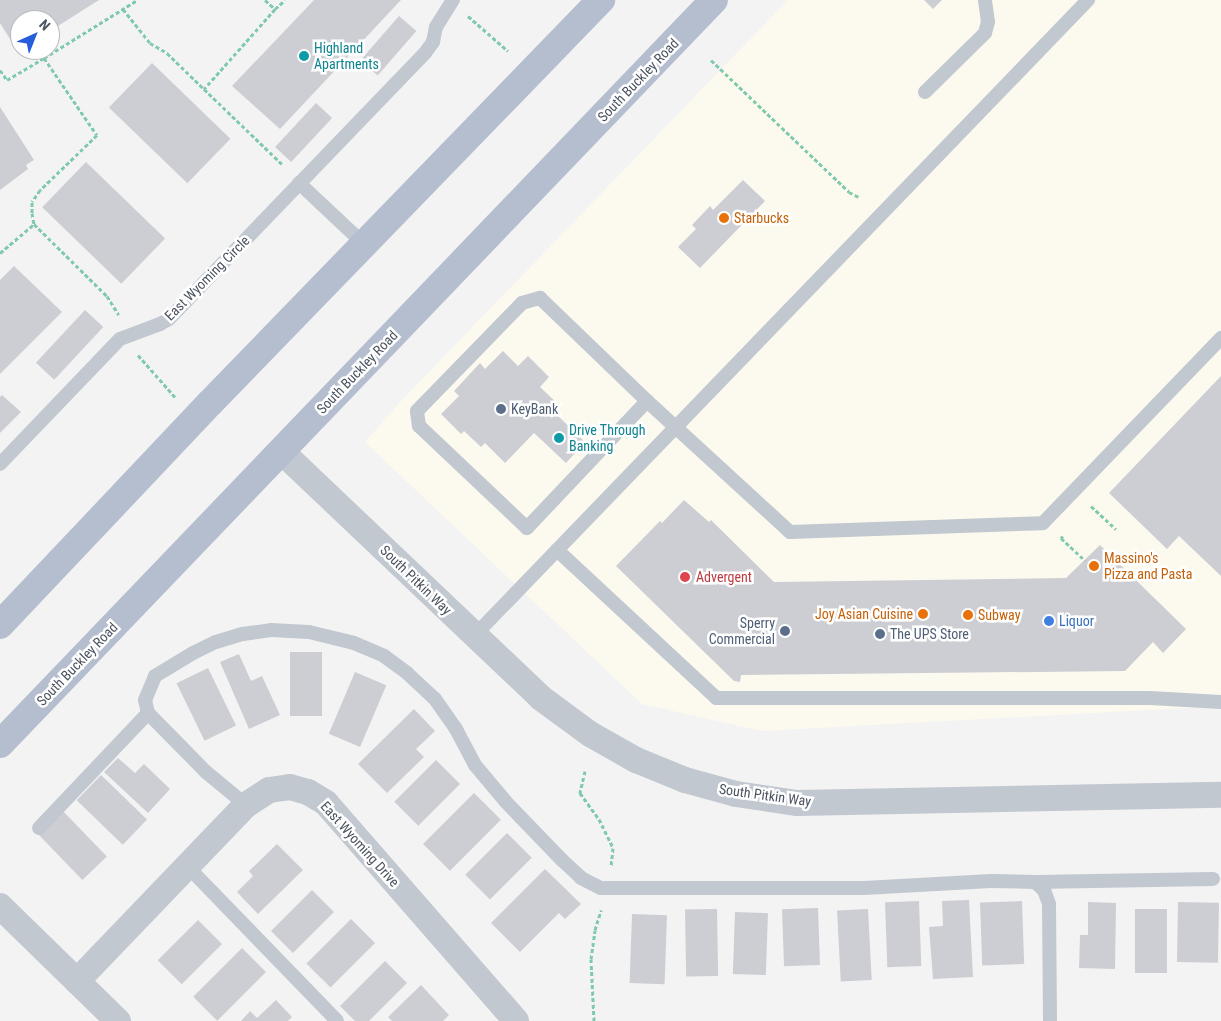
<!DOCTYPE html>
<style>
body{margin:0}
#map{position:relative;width:1221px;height:1021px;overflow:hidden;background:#f4f3f3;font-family:"Roboto Condensed",sans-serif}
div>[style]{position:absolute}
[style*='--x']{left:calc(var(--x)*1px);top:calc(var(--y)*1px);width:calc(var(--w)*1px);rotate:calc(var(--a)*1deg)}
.commercial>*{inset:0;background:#fcfaef}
.building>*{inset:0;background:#cdced4;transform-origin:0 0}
.path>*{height:3px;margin-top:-1.5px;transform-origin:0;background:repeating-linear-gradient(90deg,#7fcaaf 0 4px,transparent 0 6.5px)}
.lane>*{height:14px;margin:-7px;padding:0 7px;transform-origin:7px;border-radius:7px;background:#c2c8d0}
.street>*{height:26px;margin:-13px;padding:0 13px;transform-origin:13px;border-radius:13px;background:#c2c8d0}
.primary>*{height:28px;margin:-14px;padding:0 14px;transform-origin:14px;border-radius:14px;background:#b5becf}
.dots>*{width:14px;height:14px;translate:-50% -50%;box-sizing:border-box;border:2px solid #fff;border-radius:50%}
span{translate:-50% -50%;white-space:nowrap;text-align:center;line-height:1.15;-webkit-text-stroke:5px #fff;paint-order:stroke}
.culture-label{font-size:14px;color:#0d838f}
.left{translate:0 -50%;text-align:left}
.street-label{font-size:14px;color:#4b535f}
.food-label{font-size:14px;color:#c56008}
.right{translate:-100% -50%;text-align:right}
.service-label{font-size:14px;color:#4e5e75}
.health-label{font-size:14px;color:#be3a42}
.shop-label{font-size:14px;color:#366cbe}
.north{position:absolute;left:10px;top:10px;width:50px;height:50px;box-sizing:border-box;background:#fff;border:1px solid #b7babf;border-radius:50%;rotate:44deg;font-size:14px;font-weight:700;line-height:20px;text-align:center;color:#4b535f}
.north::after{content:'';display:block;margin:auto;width:18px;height:22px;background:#275dda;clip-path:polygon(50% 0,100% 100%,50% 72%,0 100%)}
</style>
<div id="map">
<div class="commercial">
<div style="clip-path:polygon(788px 0,1221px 0,1221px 706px,762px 731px,642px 704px,365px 442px,403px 399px)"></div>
</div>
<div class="building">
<div style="clip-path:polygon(0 0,99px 0,50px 31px,50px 20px,20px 20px,18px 52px,0 23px)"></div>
<div style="clip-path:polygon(314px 0,401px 0,280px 129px,232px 86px)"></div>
<div style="clip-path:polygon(924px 0,942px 0,933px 9px)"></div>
<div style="left:399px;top:16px;width:23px;height:59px;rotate:41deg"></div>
<div style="left:152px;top:63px;width:109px;height:62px;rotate:44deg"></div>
<div style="left:316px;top:103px;width:22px;height:60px;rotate:43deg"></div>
<div style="clip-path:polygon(0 107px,34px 160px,26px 165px,28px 169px,0 190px)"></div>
<div style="left:86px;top:162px;width:110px;height:63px;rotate:44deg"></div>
<div style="clip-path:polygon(743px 180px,765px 201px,700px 268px,678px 247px,696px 229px,692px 225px,710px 206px,713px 210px)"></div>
<div style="clip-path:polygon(14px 266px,62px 312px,0 374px,0 280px)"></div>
<div style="left:85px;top:310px;width:25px;height:72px;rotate:43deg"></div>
<div style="clip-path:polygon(503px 351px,518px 366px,528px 356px,549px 377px,540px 387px,560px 406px,554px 412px,585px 442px,566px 463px,534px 433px,505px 463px,485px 443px,481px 447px,464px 431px,461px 434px,441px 414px,459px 396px,454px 391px,480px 363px,485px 369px)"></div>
<div style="clip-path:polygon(1221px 376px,1221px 576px,1179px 536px,1167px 549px,1109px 493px)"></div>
<div style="clip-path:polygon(2px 395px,21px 412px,0 433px,0 397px)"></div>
<div style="clip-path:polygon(684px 500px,709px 522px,711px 520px,774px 582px,1066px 578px,1100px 545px,1186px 629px,1163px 653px,1153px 642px,1125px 671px,741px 675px,740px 682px,734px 681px,616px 566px,660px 521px,662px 523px)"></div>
<div style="left:322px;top:652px;width:64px;height:32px;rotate:90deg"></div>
<div style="clip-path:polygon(239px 654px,251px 681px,262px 676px,280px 715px,249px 729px,220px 662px)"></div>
<div style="left:208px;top:668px;width:64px;height:35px;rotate:64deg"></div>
<div style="left:355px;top:672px;width:34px;height:67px;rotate:23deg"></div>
<div style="clip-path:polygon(414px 709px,435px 731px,416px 749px,424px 757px,387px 793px,358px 764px)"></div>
<div style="clip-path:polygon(118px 758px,135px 773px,144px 764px,170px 789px,148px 813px,104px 772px)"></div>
<div style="left:436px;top:760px;width:34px;height:59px;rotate:45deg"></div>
<div style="left:101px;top:775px;width:64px;height:35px;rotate:44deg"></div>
<div style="left:474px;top:793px;width:38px;height:72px;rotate:45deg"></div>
<div style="left:61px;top:809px;width:66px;height:34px;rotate:46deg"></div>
<div style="left:507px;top:833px;width:35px;height:59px;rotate:45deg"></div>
<div style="clip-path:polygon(277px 844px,303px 870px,258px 914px,237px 892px,253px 876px,249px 871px)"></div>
<div style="clip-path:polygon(545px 869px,581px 904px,565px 919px,559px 913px,520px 952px,491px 923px)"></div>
<div style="left:312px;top:890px;width:31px;height:58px;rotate:45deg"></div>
<div style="clip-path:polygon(969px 900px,973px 977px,933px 979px,929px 927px,943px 926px,942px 901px)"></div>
<div style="left:919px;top:901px;width:65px;height:34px;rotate:88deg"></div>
<div style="left:1022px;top:901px;width:63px;height:42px;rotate:88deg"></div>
<div style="clip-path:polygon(1088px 902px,1116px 903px,1115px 969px,1079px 968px,1080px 935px,1088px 935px)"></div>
<div style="left:1178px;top:902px;width:41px;height:60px;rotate:1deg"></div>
<div style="left:818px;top:908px;width:57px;height:36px;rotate:88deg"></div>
<div style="left:717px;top:909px;width:67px;height:32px;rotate:89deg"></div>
<div style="left:868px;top:909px;width:71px;height:31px;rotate:87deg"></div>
<div style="left:1135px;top:909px;width:32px;height:64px"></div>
<div style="left:735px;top:912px;width:33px;height:62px;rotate:2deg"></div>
<div style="left:632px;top:914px;width:35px;height:69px;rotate:2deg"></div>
<div style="left:351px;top:919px;width:34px;height:63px;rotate:45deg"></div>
<div style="left:198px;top:920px;width:34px;height:57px;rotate:45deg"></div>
<div style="left:242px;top:948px;width:34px;height:69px;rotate:45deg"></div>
<div style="clip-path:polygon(385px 961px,407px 983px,369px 1021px,355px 1021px,340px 1006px)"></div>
<div style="clip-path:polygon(421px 985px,449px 1015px,443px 1021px,392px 1021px,388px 1017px)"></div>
<div style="clip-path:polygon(276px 1000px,292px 1017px,288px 1021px,241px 1021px,250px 1011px,257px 1018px)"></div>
</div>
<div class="path">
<div style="--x:265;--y:0;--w:13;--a:42"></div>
<div style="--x:275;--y:9;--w:107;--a:131.6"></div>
<div style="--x:204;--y:89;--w:108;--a:43.9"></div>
<div style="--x:123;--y:9;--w:43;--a:51.5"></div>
<div style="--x:150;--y:43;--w:20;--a:30"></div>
<div style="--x:167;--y:53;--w:52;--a:44.2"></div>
<div style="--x:275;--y:9;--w:13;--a:-42"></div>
<div style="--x:468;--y:16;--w:53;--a:41.2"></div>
<div style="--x:44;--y:58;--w:110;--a:-31.9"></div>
<div style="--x:711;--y:60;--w:191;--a:43.7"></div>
<div style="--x:849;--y:192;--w:11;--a:27"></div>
<div style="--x:0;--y:70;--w:12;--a:55"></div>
<div style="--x:7;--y:80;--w:43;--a:-30.7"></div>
<div style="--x:44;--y:58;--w:93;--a:55.5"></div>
<div style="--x:97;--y:135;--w:79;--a:136"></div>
<div style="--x:40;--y:190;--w:14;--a:124"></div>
<div style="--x:32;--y:202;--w:11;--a:90"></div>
<div style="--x:32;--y:213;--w:11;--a:80"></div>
<div style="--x:0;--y:253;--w:45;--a:-40.5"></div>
<div style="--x:34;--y:224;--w:103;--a:44.6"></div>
<div style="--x:107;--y:296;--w:22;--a:58"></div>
<div style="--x:138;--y:355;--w:56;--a:48.6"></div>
<div style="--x:1091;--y:506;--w:34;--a:43"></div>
<div style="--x:1063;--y:536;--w:3;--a:135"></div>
<div style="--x:1061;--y:538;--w:33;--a:43"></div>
<div style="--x:585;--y:771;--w:23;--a:103"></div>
<div style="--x:580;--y:793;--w:32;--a:54"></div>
<div style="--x:599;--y:819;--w:32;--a:64"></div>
<div style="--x:613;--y:848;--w:18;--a:96"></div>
<div style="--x:594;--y:1021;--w:62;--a:-92.8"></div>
<div style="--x:591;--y:959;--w:29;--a:-82"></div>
<div style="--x:595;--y:930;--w:21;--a:-73"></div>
</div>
<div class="lane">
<div style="--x:925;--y:92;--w:84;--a:-44.5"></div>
<div style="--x:985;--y:33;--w:11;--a:-75"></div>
<div style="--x:988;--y:22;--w:22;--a:-98"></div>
<div style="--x:299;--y:183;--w:89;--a:43.2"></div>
<div style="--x:647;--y:401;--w:175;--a:133.4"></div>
<div style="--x:527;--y:528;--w:149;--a:-136.6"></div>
<div style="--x:419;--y:426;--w:15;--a:-98"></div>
<div style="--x:417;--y:411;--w:151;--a:-45.8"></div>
<div style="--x:522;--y:303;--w:19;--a:-16"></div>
<div style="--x:540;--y:298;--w:149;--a:43.9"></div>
<div style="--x:647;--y:401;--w:194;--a:42.5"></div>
<div style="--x:790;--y:532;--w:253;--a:-2"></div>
<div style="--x:1043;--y:523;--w:257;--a:-46.1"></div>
<div style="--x:0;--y:464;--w:173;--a:-46.2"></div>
<div style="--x:120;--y:339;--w:43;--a:-20.6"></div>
<div style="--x:160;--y:324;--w:10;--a:-29"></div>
<div style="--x:169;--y:319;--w:369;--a:-46.1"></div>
<div style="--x:425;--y:53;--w:14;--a:-54"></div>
<div style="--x:433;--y:42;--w:15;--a:-79"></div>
<div style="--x:436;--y:27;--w:32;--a:-58"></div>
<div style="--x:557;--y:550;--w:217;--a:42.9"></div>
<div style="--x:716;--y:698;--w:434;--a:0"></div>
<div style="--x:1150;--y:698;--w:71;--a:3.2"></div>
<div style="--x:475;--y:635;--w:883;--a:-46.01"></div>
<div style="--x:148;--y:713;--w:13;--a:-103"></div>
<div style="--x:145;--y:700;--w:26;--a:-67"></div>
<div style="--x:155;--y:676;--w:44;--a:-31.2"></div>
<div style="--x:193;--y:653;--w:25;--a:-26"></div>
<div style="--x:216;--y:642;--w:28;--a:-17"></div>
<div style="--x:243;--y:634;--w:28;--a:-8"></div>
<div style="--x:271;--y:630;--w:38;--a:3"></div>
<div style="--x:309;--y:632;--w:46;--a:13.7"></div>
<div style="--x:354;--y:643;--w:33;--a:23"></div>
<div style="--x:384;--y:656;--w:29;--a:36"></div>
<div style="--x:407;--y:673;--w:38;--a:43"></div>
<div style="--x:435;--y:699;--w:37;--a:55"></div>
<div style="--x:456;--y:729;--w:41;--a:62.2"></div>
<div style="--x:475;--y:765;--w:48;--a:50"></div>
<div style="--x:506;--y:802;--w:81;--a:46"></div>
<div style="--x:562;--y:860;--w:26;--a:43"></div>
<div style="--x:581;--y:878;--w:22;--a:27"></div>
<div style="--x:601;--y:888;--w:263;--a:0"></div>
<div style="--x:864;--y:888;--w:127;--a:-3.2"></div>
<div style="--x:991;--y:881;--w:44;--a:1.3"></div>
<div style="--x:1035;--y:882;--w:178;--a:-1"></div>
<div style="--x:39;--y:828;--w:158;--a:-46.5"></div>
<div style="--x:148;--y:713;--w:83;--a:45.5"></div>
<div style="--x:206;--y:772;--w:52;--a:39.5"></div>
<div style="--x:188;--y:867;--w:214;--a:45.9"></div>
<div style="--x:1035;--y:882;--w:12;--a:42"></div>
<div style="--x:1044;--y:890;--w:15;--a:70"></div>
<div style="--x:1049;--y:904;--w:117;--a:89.5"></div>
</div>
<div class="street">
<div style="--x:281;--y:451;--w:359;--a:43.5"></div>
<div style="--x:541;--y:698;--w:61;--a:36.3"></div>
<div style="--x:590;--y:734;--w:53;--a:29.5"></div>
<div style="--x:636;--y:760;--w:53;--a:22.2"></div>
<div style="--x:685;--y:780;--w:53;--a:15.4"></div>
<div style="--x:736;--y:794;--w:62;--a:8.4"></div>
<div style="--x:797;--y:803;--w:424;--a:-1.1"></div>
<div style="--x:0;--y:906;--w:165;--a:44.3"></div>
<div style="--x:77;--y:981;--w:244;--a:-46.2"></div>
<div style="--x:246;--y:805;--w:27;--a:-33"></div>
<div style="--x:269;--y:790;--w:21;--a:-8"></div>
<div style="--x:290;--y:787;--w:19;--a:16"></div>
<div style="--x:308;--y:792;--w:21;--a:31"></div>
<div style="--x:326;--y:803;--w:289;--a:48.9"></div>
</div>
<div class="primary">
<div style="--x:0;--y:625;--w:306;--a:-46.6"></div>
<div style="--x:210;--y:403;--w:562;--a:-45.87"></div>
<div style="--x:0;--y:744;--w:1031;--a:-46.18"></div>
</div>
<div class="dots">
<div style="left:304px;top:56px;background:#0f9aa8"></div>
<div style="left:724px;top:218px;background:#e8710a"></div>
<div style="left:501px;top:409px;background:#5c6f8a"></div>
<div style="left:559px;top:438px;background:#0f9aa8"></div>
<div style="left:1094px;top:566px;background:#e8710a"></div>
<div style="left:685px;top:577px;background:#e0444e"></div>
<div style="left:923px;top:614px;background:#e8710a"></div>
<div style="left:968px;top:615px;background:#e8710a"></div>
<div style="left:1049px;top:621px;background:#3f7fe0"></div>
<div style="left:785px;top:631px;background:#5c6f8a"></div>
<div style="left:880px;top:634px;background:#5c6f8a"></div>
</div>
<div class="culture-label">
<span class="left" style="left:314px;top:56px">Highland<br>Apartments</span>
<span class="left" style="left:569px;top:438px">Drive Through<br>Banking</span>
</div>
<div class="street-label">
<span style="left:638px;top:80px;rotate:-46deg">South Buckley Road</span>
<span style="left:207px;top:278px;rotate:-45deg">East Wyoming Circle</span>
<span style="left:357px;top:372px;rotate:-46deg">South Buckley Road</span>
<span style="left:416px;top:580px;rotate:44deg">South Pitkin Way</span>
<span style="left:77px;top:664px;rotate:-46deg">South Buckley Road</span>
<span style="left:765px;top:795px;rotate:8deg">South Pitkin Way</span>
<span style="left:360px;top:844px;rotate:48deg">East Wyoming Drive</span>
</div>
<div class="food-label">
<span class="left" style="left:734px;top:218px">Starbucks</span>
<span class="left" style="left:1104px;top:566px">Massino's<br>Pizza and Pasta</span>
<span class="right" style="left:913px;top:614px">Joy Asian Cuisine</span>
<span class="left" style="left:978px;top:615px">Subway</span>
</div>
<div class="service-label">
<span class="left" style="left:511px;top:409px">KeyBank</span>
<span class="right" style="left:775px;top:631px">Sperry<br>Commercial</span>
<span class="left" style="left:890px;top:634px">The UPS Store</span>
</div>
<div class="health-label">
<span class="left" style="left:696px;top:577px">Advergent</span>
</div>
<div class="shop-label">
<span class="left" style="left:1059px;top:621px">Liquor</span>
</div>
<div class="north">N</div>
</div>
